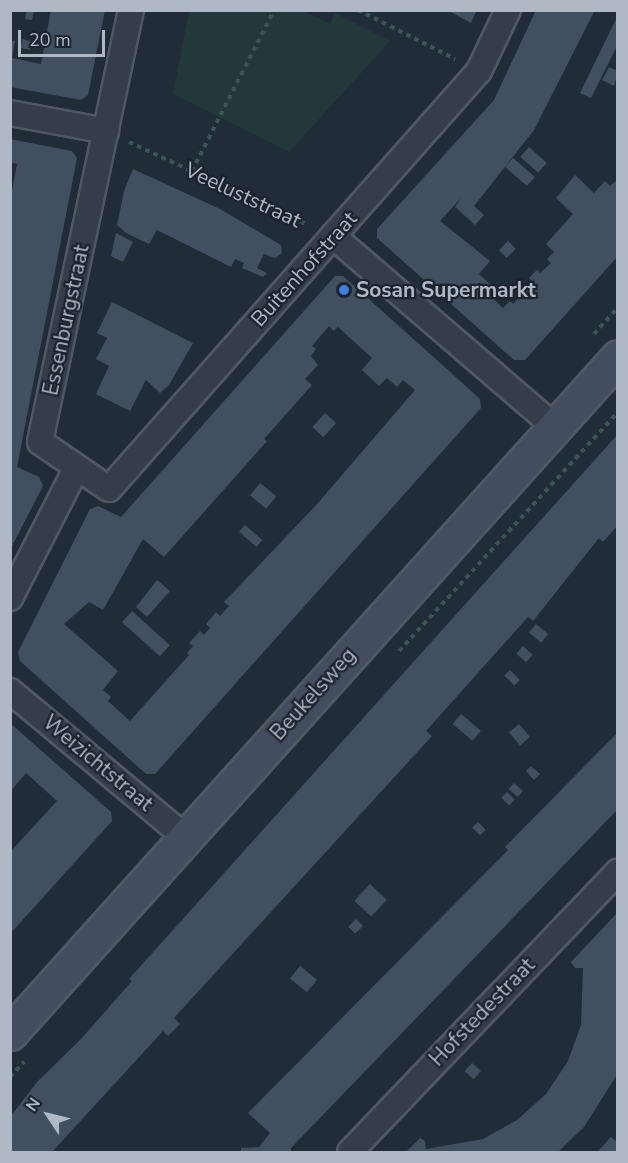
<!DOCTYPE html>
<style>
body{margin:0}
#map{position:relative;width:628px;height:1163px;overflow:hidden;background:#212c39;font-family:"Nunito Sans",sans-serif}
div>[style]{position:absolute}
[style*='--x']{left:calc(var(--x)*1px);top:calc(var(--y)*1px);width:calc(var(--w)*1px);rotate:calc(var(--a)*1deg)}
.green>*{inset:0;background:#23383a}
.building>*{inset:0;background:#424f5e;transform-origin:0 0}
.path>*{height:4px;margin-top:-2px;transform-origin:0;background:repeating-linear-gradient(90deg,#3d5455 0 4.5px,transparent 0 9px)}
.roads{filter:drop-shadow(2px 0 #4f5964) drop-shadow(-2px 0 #4f5964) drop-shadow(0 2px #4f5964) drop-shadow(0 -2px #4f5964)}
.minor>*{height:24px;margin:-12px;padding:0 12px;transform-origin:12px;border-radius:12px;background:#343e4a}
.secondary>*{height:33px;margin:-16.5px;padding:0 16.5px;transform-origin:16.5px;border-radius:16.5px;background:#424d5d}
.dots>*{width:16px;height:16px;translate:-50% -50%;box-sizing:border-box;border:3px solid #1a232e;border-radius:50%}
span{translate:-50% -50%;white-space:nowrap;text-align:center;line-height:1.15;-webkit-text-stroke:4.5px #1a232e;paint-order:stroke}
.street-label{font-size:21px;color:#afb9c6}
.poi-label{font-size:21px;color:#afb9c6;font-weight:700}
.left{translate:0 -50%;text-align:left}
.frame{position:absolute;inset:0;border:12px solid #afb9c6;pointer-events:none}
.north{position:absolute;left:18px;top:1085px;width:60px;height:60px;-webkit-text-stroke:4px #1a232e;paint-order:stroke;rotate:305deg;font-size:16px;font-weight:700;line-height:24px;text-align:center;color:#afb9c6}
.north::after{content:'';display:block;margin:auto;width:21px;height:27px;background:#afb9c6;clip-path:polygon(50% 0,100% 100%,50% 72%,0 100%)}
.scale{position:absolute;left:18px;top:30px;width:87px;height:27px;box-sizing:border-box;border:3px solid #afb9c6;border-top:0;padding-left:8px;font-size:18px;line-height:21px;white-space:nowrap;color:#afb9c6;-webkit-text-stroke:4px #1a232e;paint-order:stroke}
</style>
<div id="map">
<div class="green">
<div style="clip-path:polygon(189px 11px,303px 11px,330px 24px,335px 13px,390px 41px,289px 152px,173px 94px)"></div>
</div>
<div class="building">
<div style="clip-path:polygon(27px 10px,34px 10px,32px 20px,25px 19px)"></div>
<div style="clip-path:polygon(51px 10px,105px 10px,88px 95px,81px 100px,10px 87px,10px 40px,15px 41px,12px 58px,41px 64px)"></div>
<div style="clip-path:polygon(447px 10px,477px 10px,471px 23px)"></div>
<div style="clip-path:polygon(536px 10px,595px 10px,534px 130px,474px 206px,484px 215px,475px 225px,455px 207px,461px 198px,440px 221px,490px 261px,479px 274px,490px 284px,484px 290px,503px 308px,510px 301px,513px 304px,533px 282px,529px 278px,537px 270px,540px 273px,551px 263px,547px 259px,554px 252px,546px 244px,573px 214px,556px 198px,575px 175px,594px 193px,605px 181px,610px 186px,618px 179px,618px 256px,525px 360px,514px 360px,377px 238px,377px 229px,494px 100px)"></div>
<div style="clip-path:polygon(618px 15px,618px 44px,591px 98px,580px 93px)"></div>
<div style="clip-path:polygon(22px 39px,33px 42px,31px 50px,21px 48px)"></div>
<div style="clip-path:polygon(609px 67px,618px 71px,614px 86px,602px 80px)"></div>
<div style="clip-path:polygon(10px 139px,72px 151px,77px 158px,17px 467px,39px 477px,43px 486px,10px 550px,10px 201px,17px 164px,10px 163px)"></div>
<div style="left:529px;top:147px;width:24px;height:13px;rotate:42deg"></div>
<div style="left:513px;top:158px;width:29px;height:12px;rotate:41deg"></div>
<div style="clip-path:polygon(133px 169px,220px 209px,281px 245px,282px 253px,275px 258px,264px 254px,257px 268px,267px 273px,263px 277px,242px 268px,244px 263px,235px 259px,231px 267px,157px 230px,149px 244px,126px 233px,117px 225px,124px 191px)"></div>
<div style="clip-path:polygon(116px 233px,133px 242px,123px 262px,111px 256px)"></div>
<div style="left:508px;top:241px;width:11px;height:13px;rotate:45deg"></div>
<div style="clip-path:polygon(evenodd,335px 276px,343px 276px,448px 370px,480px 399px,481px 408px,155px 774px,146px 774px,20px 661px,18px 652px,90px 509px,98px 506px,121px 517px,335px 276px,329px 326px,334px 331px,338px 327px,372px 358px,362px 370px,379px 386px,387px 378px,397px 387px,403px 380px,415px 390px,318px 503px,224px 602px,229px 606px,220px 616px,216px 612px,206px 624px,210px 628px,204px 635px,200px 631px,189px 643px,193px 646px,187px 653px,189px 655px,130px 721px,108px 701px,111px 697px,103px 690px,118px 671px,64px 624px,89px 602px,103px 610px,143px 539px,164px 557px,267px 441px,264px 439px,312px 385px,305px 379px,318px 365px,311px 356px,316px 349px,312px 346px,329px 326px)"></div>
<div style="clip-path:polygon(112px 302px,193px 343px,169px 385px,160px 393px,146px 380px,130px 411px,96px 394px,109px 366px,96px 359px,107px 338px,97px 333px)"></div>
<div style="left:325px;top:413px;width:15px;height:19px;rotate:42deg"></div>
<div style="clip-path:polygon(618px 434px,618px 525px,603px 542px,599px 538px,533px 621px,528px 617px,426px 731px,432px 736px,174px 1018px,180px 1024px,168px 1036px,163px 1031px,52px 1152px,10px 1152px,10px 1117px,38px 1081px,81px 1039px,132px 981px,129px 979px)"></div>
<div style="left:260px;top:483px;width:21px;height:16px;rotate:39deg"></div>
<div style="left:245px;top:525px;width:23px;height:9px;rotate:41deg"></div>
<div style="clip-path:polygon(157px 580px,170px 591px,147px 617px,136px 607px)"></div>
<div style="left:132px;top:611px;width:51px;height:15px;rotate:42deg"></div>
<div style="left:536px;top:624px;width:16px;height:11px;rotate:40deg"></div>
<div style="left:523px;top:646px;width:13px;height:10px;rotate:42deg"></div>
<div style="left:510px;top:670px;width:14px;height:8px;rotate:45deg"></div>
<div style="left:461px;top:714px;width:26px;height:13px;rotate:40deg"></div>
<div style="clip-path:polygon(10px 723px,111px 812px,112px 821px,10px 934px,10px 852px,57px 801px,26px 773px,10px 792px)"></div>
<div style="left:519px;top:724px;width:17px;height:13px;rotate:50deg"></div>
<div style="clip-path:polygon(618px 732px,618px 809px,291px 1148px,291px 1152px,241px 1152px,241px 1148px,259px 1147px,270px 1133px,248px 1113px,508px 850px,505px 847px)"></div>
<div style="clip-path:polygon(531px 766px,540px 774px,534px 780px,526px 771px)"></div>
<div style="left:514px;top:783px;width:12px;height:8px;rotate:42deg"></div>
<div style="left:507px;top:792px;width:11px;height:8px;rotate:45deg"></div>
<div style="left:478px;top:822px;width:11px;height:8px;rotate:45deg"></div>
<div style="left:370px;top:884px;width:23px;height:23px;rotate:43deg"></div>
<div style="clip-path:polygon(618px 912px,618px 1073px,584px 1127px,558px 1152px,406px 1152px,420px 1138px,425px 1141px,426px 1149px,483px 1139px,517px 1120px,546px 1094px,568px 1061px,581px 1025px,583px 968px,575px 968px,571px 962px)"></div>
<div style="left:356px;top:919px;width:10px;height:11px;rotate:45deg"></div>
<div style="left:300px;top:966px;width:22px;height:16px;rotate:39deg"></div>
<div style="left:472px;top:1063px;width:12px;height:11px;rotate:42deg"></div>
<div style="clip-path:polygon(611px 1137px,618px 1143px,618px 1152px,601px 1152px,599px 1150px)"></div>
</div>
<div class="path">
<div style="--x:358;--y:10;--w:109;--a:26.8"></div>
<div style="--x:129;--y:142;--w:197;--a:24.9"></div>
<div style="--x:192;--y:171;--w:181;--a:-63"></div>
<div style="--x:594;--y:334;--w:36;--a:-48"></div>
<div style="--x:399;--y:651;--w:324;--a:-47.5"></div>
<div style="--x:10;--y:1077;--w:21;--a:-47"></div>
</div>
<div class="roads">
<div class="minor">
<div style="--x:131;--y:10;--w:441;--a:101.9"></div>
<div style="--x:40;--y:442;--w:83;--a:34.3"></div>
<div style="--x:109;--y:489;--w:558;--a:-48.49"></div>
<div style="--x:479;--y:71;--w:68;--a:-64.6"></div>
<div style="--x:10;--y:113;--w:98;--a:10.6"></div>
<div style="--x:333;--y:236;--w:293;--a:40.7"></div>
<div style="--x:10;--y:598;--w:145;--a:-62.9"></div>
<div style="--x:10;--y:691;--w:228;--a:39.8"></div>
<div style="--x:350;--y:1152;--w:388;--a:-46.3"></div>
</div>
<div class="secondary">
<div style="--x:10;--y:1033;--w:909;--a:-48.03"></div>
</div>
</div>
<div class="dots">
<div style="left:344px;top:290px;background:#3f7fe0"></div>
</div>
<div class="street-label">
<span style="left:243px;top:195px;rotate:25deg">Veeluststraat</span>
<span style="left:304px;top:269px;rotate:-48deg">Buitenhofstraat</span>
<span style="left:66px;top:320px;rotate:-78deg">Essenburgstraat</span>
<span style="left:313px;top:694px;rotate:-48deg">Beukelsweg</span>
<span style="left:98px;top:763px;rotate:40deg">Weizichtstraat</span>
<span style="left:482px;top:1012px;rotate:-46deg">Hofstedestraat</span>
</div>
<div class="poi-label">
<span class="left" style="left:356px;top:290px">Sosan Supermarkt</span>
</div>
<div class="frame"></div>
<div class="north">N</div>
<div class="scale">20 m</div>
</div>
